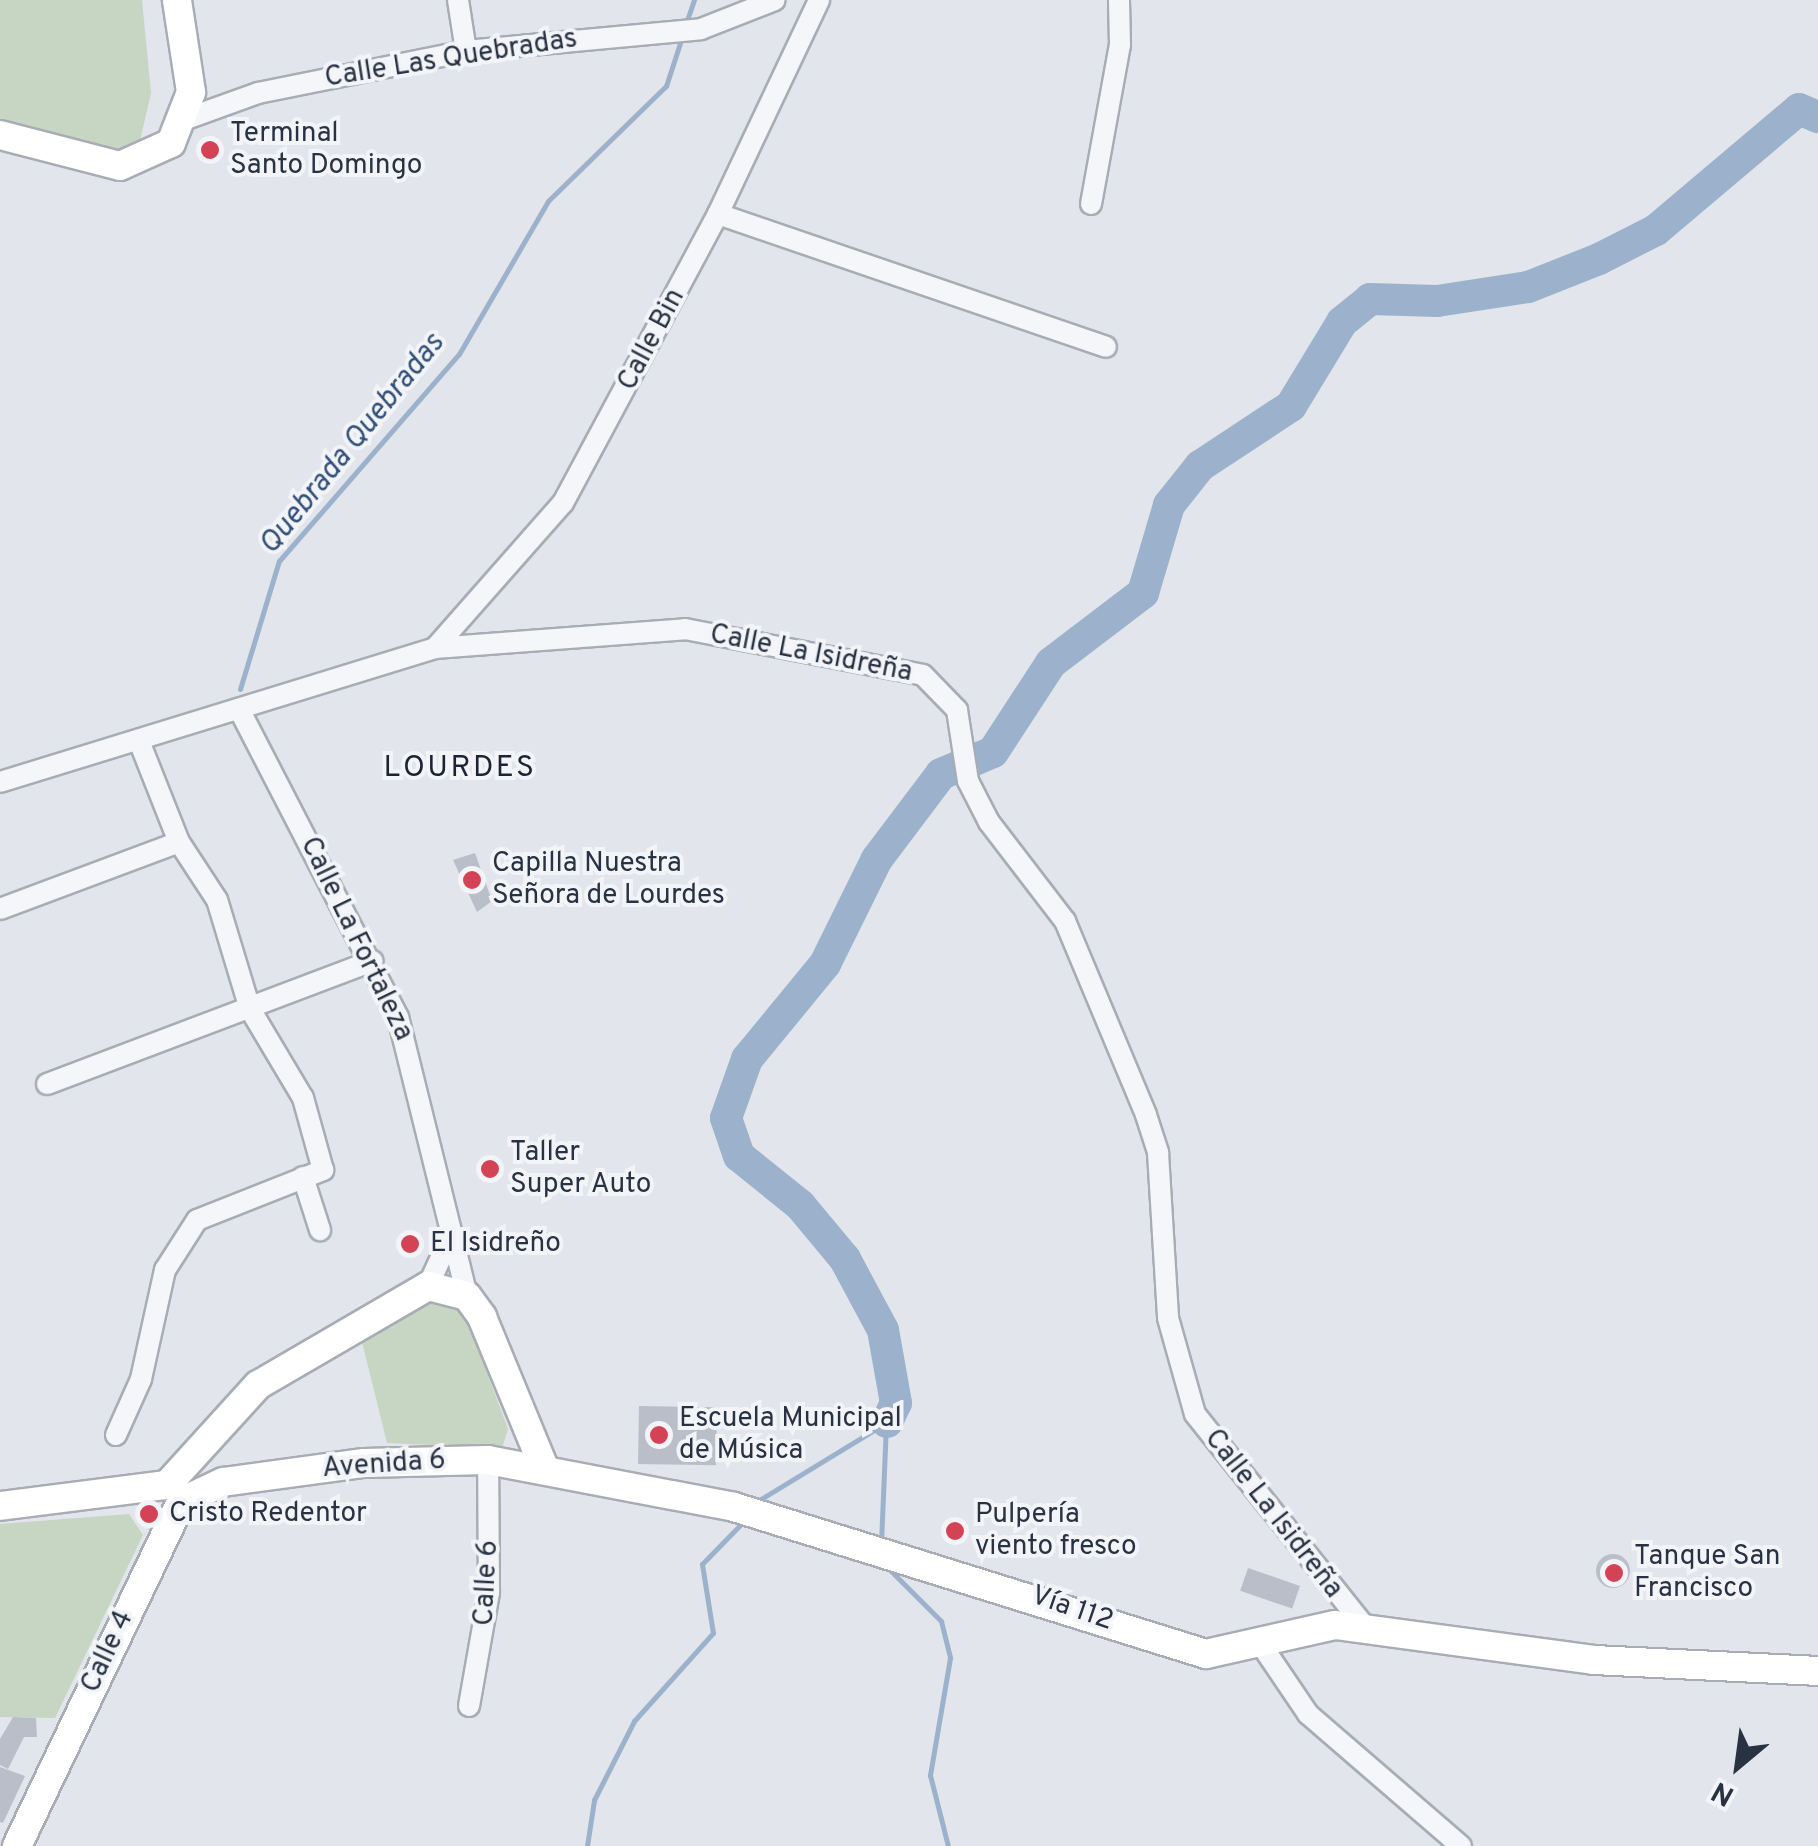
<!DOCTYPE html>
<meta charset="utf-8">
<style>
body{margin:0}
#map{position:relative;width:1818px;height:1846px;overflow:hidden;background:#e2e5eb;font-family:Overpass,sans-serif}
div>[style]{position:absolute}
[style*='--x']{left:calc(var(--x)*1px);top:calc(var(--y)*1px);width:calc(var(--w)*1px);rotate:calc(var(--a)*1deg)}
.green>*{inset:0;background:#c7d5c3}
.stream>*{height:5px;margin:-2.5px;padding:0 2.5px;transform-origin:2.5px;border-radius:2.5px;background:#9cb2cc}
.river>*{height:32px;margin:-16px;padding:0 16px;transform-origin:16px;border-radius:16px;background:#9cb2cc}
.building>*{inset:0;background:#b9bec8;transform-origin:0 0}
.round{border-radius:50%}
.roads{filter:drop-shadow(2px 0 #a7acb5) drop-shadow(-2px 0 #a7acb5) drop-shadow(0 2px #a7acb5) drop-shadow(0 -2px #a7acb5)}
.minor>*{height:20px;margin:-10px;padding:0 10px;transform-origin:10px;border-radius:10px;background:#f5f6f9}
.secondary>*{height:28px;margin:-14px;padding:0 14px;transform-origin:14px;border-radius:14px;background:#fff}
.dots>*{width:28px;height:28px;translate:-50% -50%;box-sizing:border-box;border:5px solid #f2f4f8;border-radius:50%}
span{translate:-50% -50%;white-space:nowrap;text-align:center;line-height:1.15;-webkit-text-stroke:8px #f2f4f8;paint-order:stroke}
.street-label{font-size:28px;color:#293243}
.poi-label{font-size:28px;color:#293243}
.left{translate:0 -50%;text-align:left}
.water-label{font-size:30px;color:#324f79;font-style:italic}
.neighbourhood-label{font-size:30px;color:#1b2334;letter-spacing:2.5px}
.north{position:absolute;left:1688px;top:1716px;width:100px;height:100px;-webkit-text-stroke:8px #f2f4f8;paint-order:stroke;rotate:209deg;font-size:28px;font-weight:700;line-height:40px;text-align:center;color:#293243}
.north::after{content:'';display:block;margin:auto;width:35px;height:45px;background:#293243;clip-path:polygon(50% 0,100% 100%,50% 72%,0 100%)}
</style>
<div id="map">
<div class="green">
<div style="clip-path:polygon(0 0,142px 0,151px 93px,139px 145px,128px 152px,0 121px)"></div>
<div style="clip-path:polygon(434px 1298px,447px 1299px,468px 1322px,508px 1429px,502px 1448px,387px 1443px,362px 1342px)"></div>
<div style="clip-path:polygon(129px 1514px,143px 1535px,55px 1718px,0 1717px,0 1524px)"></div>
</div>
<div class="stream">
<div style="--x:685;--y:26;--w:28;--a:-71"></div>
<div style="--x:240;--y:689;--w:134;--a:-73.1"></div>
<div style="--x:279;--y:561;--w:274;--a:-49"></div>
<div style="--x:459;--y:354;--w:177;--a:-59.8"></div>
<div style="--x:548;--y:201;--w:165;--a:-44.3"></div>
<div style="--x:666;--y:86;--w:52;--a:-71.9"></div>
<div style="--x:756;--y:1502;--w:153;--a:-31.4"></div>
<div style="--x:881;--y:1543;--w:118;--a:-87.6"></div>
<div style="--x:884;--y:1564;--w:81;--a:45"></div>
<div style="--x:941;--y:1621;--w:38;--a:76"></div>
<div style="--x:950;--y:1658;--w:119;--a:99.7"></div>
<div style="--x:930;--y:1775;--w:73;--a:75.8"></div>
<div style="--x:587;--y:1846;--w:47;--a:-81.3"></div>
<div style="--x:594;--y:1800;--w:89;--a:-63.1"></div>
<div style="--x:634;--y:1721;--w:118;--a:-48.1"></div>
<div style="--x:713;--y:1633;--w:70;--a:-99.1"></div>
<div style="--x:702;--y:1564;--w:62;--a:-45.7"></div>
</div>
<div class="river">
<div style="--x:887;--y:1422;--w:21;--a:-65"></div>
<div style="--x:896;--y:1403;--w:74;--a:-100.1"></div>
<div style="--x:883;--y:1330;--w:81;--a:-118.2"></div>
<div style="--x:845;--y:1259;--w:70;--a:-129.8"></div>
<div style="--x:800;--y:1205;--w:78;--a:-141.2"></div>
<div style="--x:739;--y:1156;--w:40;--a:-108.9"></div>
<div style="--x:726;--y:1118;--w:63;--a:-70.4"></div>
<div style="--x:747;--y:1059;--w:123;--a:-50.6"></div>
<div style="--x:825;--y:964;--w:117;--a:-63.7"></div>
<div style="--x:877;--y:859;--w:106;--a:-53"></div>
<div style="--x:941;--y:774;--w:56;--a:-22.9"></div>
<div style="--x:993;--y:752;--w:106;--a:-56.9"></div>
<div style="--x:1051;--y:663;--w:116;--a:-37.3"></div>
<div style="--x:1143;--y:593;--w:92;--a:-73.5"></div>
<div style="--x:1169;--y:505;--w:50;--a:-51.5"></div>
<div style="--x:1200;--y:466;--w:109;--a:-33.4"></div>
<div style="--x:1291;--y:406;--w:98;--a:-58.7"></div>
<div style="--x:1342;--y:322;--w:36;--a:-39"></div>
<div style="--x:1370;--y:299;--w:67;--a:1.7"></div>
<div style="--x:1437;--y:301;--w:92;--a:-8.7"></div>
<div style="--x:1528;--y:287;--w:76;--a:-21.5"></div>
<div style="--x:1599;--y:259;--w:64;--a:-27"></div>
<div style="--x:1656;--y:230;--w:187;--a:-40.2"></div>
<div style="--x:1799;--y:109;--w:21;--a:23"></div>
</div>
<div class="building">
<div style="clip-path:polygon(475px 853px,492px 901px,477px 912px,453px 860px)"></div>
<div style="left:639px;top:1406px;width:78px;height:58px;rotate:1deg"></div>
<div class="round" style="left:1596px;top:1554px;width:34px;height:34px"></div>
<div style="left:1248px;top:1568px;width:55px;height:24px;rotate:19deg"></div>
<div style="clip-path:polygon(13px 1717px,36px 1718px,37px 1737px,24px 1737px,8px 1769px,0 1765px,0 1739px)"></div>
<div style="clip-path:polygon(0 1767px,25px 1776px,3px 1823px,0 1822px)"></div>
</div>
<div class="roads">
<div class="minor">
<div style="--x:458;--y:0;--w:52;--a:81.1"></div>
<div style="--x:186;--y:119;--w:77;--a:-19.9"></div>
<div style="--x:258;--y:93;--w:212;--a:-11.4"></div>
<div style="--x:466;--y:51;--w:236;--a:-5.3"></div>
<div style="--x:701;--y:29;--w:79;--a:-21.4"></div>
<div style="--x:1091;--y:204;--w:162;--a:-79.7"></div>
<div style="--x:1120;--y:45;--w:45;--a:-91.3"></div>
<div style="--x:718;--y:214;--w:410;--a:18.9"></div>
<div style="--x:435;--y:648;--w:193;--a:-48.6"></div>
<div style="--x:563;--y:503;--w:328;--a:-61.8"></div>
<div style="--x:718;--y:214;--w:237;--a:-64.7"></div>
<div style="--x:239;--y:709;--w:347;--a:62.7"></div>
<div style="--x:398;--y:1017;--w:287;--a:76.1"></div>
<div style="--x:0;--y:782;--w:455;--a:-17.1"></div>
<div style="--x:435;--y:648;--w:251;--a:-4.3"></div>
<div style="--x:685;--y:629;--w:242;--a:10.9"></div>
<div style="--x:923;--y:675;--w:49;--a:45.8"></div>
<div style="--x:957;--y:710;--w:72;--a:81.2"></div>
<div style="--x:968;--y:781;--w:46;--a:62.9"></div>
<div style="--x:989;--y:822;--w:125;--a:52.5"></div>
<div style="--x:1065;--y:921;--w:210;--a:67.3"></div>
<div style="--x:1146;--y:1115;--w:40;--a:72"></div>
<div style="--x:1158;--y:1153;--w:165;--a:86.5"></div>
<div style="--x:1168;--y:1318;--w:100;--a:74.3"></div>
<div style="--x:1195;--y:1414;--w:271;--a:51.4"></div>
<div style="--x:0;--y:909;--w:191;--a:-20.5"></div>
<div style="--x:47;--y:1084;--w:348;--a:-20.7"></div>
<div style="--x:303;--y:1177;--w:56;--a:72.2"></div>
<div style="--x:428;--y:1286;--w:51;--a:-65.5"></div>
<div style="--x:116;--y:1435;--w:61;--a:-65.9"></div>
<div style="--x:141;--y:1379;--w:112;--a:-77.6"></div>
<div style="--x:165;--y:1270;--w:59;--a:-57.4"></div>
<div style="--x:197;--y:1220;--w:136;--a:-21.6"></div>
<div style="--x:323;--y:1170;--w:75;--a:-105.5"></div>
<div style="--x:303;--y:1098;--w:104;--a:-120.8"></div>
<div style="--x:250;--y:1009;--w:114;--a:-106.8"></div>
<div style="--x:217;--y:900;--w:69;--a:-123.2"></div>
<div style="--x:179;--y:842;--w:109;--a:-111.6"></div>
<div style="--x:1262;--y:1646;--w:82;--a:55.9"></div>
<div style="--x:1308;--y:1714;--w:202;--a:40.8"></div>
<div style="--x:469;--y:1706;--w:116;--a:-80"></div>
<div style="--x:489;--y:1592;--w:132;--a:-90.4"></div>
</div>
<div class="secondary">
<div style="--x:0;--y:135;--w:124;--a:14.5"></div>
<div style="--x:120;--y:166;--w:56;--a:-24.3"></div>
<div style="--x:171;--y:143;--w:55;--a:-68.6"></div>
<div style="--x:191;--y:92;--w:93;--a:-98.7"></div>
<div style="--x:0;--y:1506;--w:168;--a:-7.2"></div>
<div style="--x:167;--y:1485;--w:135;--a:-47.7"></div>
<div style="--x:258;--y:1385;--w:197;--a:-30.2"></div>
<div style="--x:428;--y:1286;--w:40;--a:14.4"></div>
<div style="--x:467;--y:1296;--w:26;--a:54"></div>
<div style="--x:482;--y:1317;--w:165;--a:67.6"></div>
<div style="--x:17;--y:1846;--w:381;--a:-64.5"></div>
<div style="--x:181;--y:1502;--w:47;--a:-25.5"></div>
<div style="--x:223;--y:1482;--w:142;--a:-7.7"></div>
<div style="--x:364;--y:1463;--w:124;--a:-1.4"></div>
<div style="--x:488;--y:1460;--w:250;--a:10.8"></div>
<div style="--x:734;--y:1507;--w:494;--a:17.3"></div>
<div style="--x:1206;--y:1654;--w:132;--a:-12.7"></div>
<div style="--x:1335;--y:1625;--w:261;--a:7.7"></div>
<div style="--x:1594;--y:1660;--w:224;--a:2.8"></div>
</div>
</div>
<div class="dots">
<div style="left:210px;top:150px;background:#d34355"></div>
<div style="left:472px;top:880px;background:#d34355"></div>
<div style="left:490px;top:1169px;background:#d34355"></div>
<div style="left:410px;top:1244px;background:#d34355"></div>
<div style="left:659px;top:1435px;background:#d34355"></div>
<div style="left:149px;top:1514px;background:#d34355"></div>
<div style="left:955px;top:1531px;background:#d34355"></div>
<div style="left:1614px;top:1573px;background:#d34355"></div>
</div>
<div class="street-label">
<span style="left:451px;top:59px;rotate:-9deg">Calle Las Quebradas</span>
<span style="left:652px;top:340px;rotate:-62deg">Calle Bin</span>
<span style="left:811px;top:654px;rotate:11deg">Calle La Isidreña</span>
<span style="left:356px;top:939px;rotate:64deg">Calle La Fortaleza</span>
<span style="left:384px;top:1465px;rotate:-4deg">Avenida 6</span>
<span style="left:1273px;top:1514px;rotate:52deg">Calle La Isidreña</span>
<span style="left:487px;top:1583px;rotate:-87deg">Calle 6</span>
<span style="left:1072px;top:1609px;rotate:19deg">Vía 112</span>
<span style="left:108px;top:1652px;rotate:-65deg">Calle 4</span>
</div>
<div class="poi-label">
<span class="left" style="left:230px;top:150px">Terminal<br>Santo Domingo</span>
<span class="left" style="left:492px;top:880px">Capilla Nuestra<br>Señora de Lourdes</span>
<span class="left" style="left:510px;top:1169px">Taller<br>Super Auto</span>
<span class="left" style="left:430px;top:1244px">El Isidreño</span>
<span class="left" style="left:679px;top:1435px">Escuela Municipal<br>de Música</span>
<span class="left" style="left:169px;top:1514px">Cristo Redentor</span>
<span class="left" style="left:975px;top:1531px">Pulpería<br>viento fresco</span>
<span class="left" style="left:1634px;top:1573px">Tanque San<br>Francisco</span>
</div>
<div class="water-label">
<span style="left:353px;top:445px;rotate:-51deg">Quebrada Quebradas</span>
</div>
<div class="neighbourhood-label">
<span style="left:460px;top:769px">LOURDES</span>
</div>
<div class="north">N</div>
</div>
